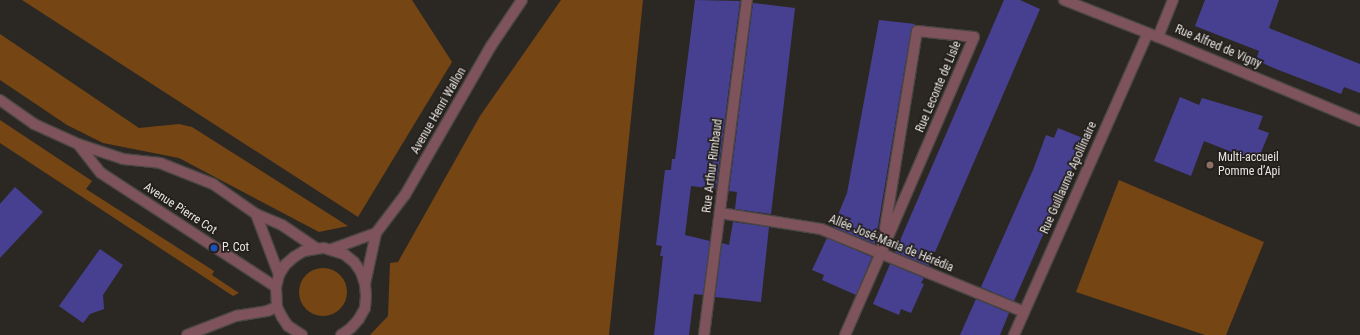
<!DOCTYPE html>
<meta charset="utf-8">
<style>
body{margin:0}
#map{position:relative;width:1360px;height:335px;overflow:hidden;background:#2b2824;font-family:"Roboto Condensed",sans-serif}
div>[style]{position:absolute}
[style*='--x']{left:calc(var(--x)*1px);top:calc(var(--y)*1px);width:calc(var(--w)*1px);rotate:calc(var(--a)*1deg)}
.green>*{inset:0;background:#754513}
.round{border-radius:50%}
.building>*{inset:0;background:#474090}
.roads{filter:drop-shadow(1px 0 #494643) drop-shadow(-1px 0 #494643) drop-shadow(0 1px #494643) drop-shadow(0 -1px #494643)}
.service>*{height:10px;margin:-5px;padding:0 5px;transform-origin:5px;border-radius:5px;background:#7e535b}
.minor>*{height:10px;margin:-5px;padding:0 5px;transform-origin:5px;border-radius:5px;background:#7e535b}
.tertiary>*{height:10px;margin:-5px;padding:0 5px;transform-origin:5px;border-radius:5px;background:#7e535b}
.dots>*{width:11px;height:11px;translate:-50% -50%;box-sizing:border-box;border:2px solid #221e1b;border-radius:50%}
span{translate:-50% -50%;white-space:nowrap;text-align:center;line-height:1.15;-webkit-text-stroke:3.5px #221e1b;paint-order:stroke}
.street-label{font-size:12px;color:#e8e5e3}
.poi-label{font-size:12px;color:#e8e5e3}
.left{translate:0 -50%;text-align:left}
</style>
<div id="map">
<div class="green">
<div style="clip-path:polygon(22px 0,412px 0,452px 62px,358px 217px)"></div>
<div style="clip-path:polygon(561px 0,643px 0,609px 335px,370px 335px,388px 316px,390px 263px,398px 262px,480px 116px)"></div>
<div style="clip-path:polygon(0 34px,139px 128px,179px 124px,192px 127px,348px 226px,319px 232px,179px 158px,103px 143px,67px 125px,0 80px)"></div>
<div style="clip-path:polygon(0 120px,92px 181px,86px 189px,214px 271px,212px 275px,239px 293px,233px 296px,0 143px)"></div>
<div style="clip-path:polygon(1119px 180px,1264px 242px,1226px 335px,1205px 335px,1076px 292px)"></div>
<div class="round" style="left:299px;top:268px;width:48px;height:48px"></div>
</div>
<div class="building">
<div style="clip-path:polygon(695px 0,740px 1px,716px 189px,691px 186px,685px 235px,710px 241px,703px 295px,694px 294px,689px 335px,654px 335px,663px 256px,660px 256px,662px 246px,656px 245px,665px 170px,671px 170px,672px 159px,675px 159px)"></div>
<div style="clip-path:polygon(1004px 0,1020px 0,1040px 9px,929px 266px,895px 252px)"></div>
<div style="clip-path:polygon(1205px 0,1279px 0,1269px 28px,1360px 64px,1360px 93px,1344px 87px,1341px 94px,1276px 69px,1256px 60px,1259px 51px,1195px 26px)"></div>
<div style="clip-path:polygon(753px 3px,795px 8px,771px 214px,735px 209px,737px 192px,729px 191px)"></div>
<div style="clip-path:polygon(879px 20px,915px 24px,911px 30px,875px 244px,833px 227px,847px 193px)"></div>
<div style="clip-path:polygon(1180px 97px,1199px 105px,1202px 98px,1263px 116px,1258px 129px,1269px 133px,1257px 162px,1204px 141px,1191px 176px,1154px 161px)"></div>
<div style="clip-path:polygon(1058px 128px,1085px 139px,1014px 301px,981px 287px,1033px 170px,1046px 135px,1054px 138px)"></div>
<div style="clip-path:polygon(15px 187px,43px 212px,0 258px,0 204px)"></div>
<div style="clip-path:polygon(733px 222px,769px 227px,761px 302px,715px 297px,722px 243px,729px 245px)"></div>
<div style="clip-path:polygon(827px 238px,872px 257px,856px 295px,822px 280px,824px 275px,812px 270px)"></div>
<div style="clip-path:polygon(100px 249px,123px 265px,103px 295px,104px 309px,90px 314px,83px 323px,59px 306px)"></div>
<div style="clip-path:polygon(890px 264px,924px 278px,921px 283px,924px 284px,911px 313px,901px 309px,899px 315px,873px 304px)"></div>
<div style="clip-path:polygon(976px 299px,1009px 313px,1000px 335px,960px 335px)"></div>
</div>
<div class="roads">
<div class="service">
<div style="--x:78;--y:144;--w:37;--a:52"></div>
<div style="--x:101;--y:173;--w:209;--a:33.1"></div>
</div>
<div class="minor">
<div style="--x:1064;--y:0;--w:101;--a:21.5"></div>
<div style="--x:1158;--y:37;--w:219;--a:22.6"></div>
<div style="--x:1158;--y:37;--w:40;--a:-68"></div>
<div style="--x:720;--y:213;--w:102;--a:9"></div>
<div style="--x:821;--y:229;--w:219;--a:22.2"></div>
<div style="--x:187;--y:335;--w:53;--a:-21.2"></div>
<div style="--x:236;--y:316;--w:31;--a:-9"></div>
<div style="--x:267;--y:311;--w:11;--a:-22"></div>
<div style="--x:704;--y:335;--w:338;--a:-82.7"></div>
<div style="--x:845;--y:335;--w:90;--a:-66.3"></div>
<div style="--x:881;--y:253;--w:235;--a:-66.7"></div>
<div style="--x:974;--y:37;--w:57;--a:-174"></div>
<div style="--x:917;--y:31;--w:225;--a:99.2"></div>
<div style="--x:1014;--y:335;--w:330;--a:-66.1"></div>
</div>
<div class="tertiary">
<div style="--x:0;--y:100;--w:42;--a:35.2"></div>
<div style="--x:34;--y:124;--w:48;--a:24.4"></div>
<div style="--x:78;--y:144;--w:47;--a:18.4"></div>
<div style="--x:123;--y:159;--w:37;--a:6"></div>
<div style="--x:160;--y:163;--w:57;--a:21.6"></div>
<div style="--x:213;--y:184;--w:52;--a:34.9"></div>
<div style="--x:256;--y:214;--w:28;--a:23"></div>
<div style="--x:282;--y:225;--w:41;--a:34.1"></div>
<div style="--x:256;--y:214;--w:65;--a:69.3"></div>
<div style="--x:332;--y:249;--w:47;--a:-20"></div>
<div style="--x:365;--y:284;--w:52;--a:-77.8"></div>
<div style="--x:376;--y:233;--w:48;--a:-52.7"></div>
<div style="--x:405;--y:195;--w:172;--a:-60"></div>
<div style="--x:491;--y:46;--w:55;--a:-56"></div>
<div style="--x:302;--y:335;--w:17;--a:-147"></div>
<div style="--x:288;--y:326;--w:11;--a:-124"></div>
<div style="--x:282;--y:317;--w:11;--a:-117"></div>
<div style="--x:277;--y:307;--w:20;--a:-93"></div>
<div style="--x:276;--y:287;--w:12;--a:-76"></div>
<div style="--x:279;--y:275;--w:12;--a:-59"></div>
<div style="--x:285;--y:265;--w:12;--a:-42"></div>
<div style="--x:294;--y:257;--w:12;--a:-31"></div>
<div style="--x:304;--y:251;--w:20;--a:-9"></div>
<div style="--x:324;--y:248;--w:21;--a:17"></div>
<div style="--x:344;--y:254;--w:13;--a:39"></div>
<div style="--x:354;--y:262;--w:12;--a:55"></div>
<div style="--x:361;--y:272;--w:13;--a:72"></div>
<div style="--x:365;--y:284;--w:12;--a:85"></div>
<div style="--x:366;--y:296;--w:12;--a:95"></div>
<div style="--x:365;--y:308;--w:13;--a:119"></div>
<div style="--x:359;--y:319;--w:12;--a:132"></div>
<div style="--x:351;--y:328;--w:12;--a:145"></div>
</div>
</div>
<div class="dots">
<div style="left:1210px;top:165px;background:#8d6e63"></div>
<div style="left:214px;top:248px;background:#1a4fb4"></div>
</div>
<div class="street-label">
<span style="left:1218px;top:47px;rotate:23deg">Rue Alfred de Vigny</span>
<span style="left:939px;top:87px;rotate:-67deg">Rue Leconte de Lisle</span>
<span style="left:439px;top:111px;rotate:-60deg">Avenue Henri Wallon</span>
<span style="left:713px;top:166px;rotate:-83deg">Rue Arthur Rimbaud</span>
<span style="left:1069px;top:178px;rotate:-66deg">Rue Guillaume Apollinaire</span>
<span style="left:180px;top:209px;rotate:33deg">Avenue Pierre Cot</span>
<span style="left:891px;top:244px;rotate:22deg">Allée José-Maria de Hérédia</span>
</div>
<div class="poi-label">
<span class="left" style="left:1218px;top:165px">Multi-accueil<br>Pomme d’Api</span>
<span class="left" style="left:222px;top:248px">P. Cot</span>
</div>
</div>
